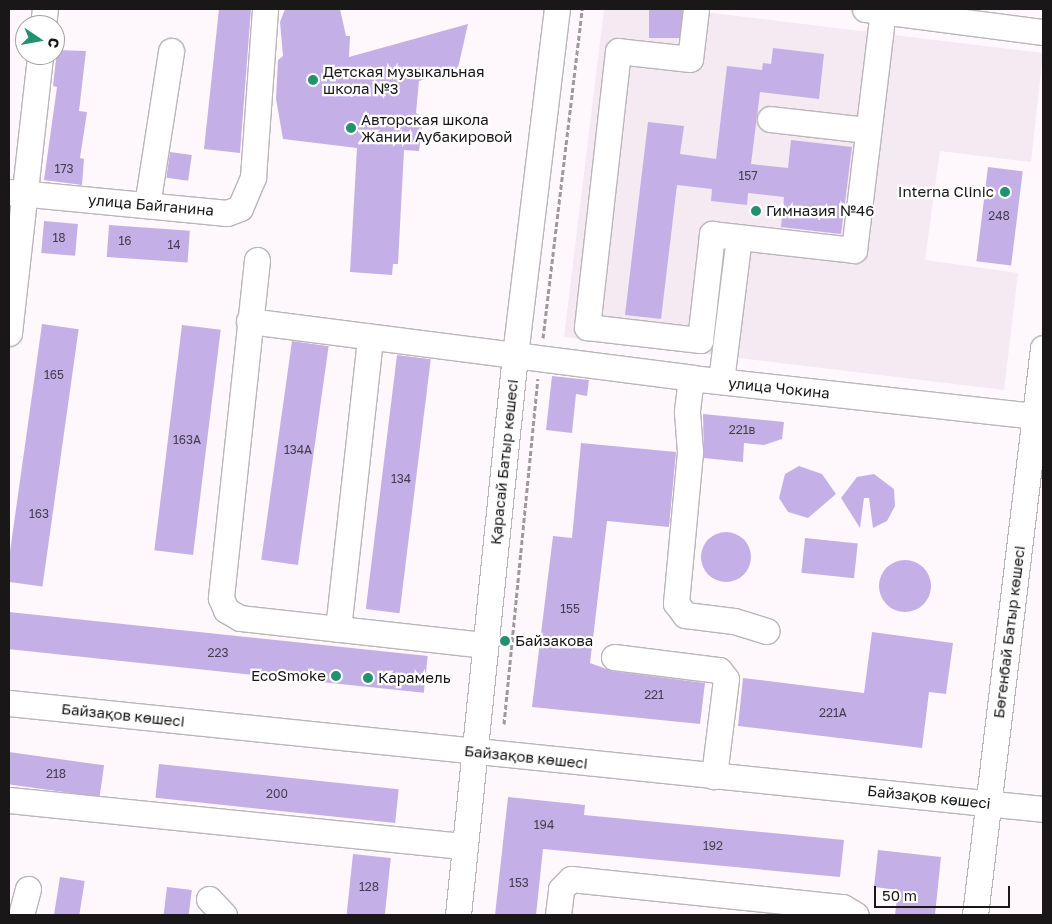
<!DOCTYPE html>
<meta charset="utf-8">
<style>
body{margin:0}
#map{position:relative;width:1052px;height:924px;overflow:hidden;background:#fef8fc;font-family:"Golos Text",sans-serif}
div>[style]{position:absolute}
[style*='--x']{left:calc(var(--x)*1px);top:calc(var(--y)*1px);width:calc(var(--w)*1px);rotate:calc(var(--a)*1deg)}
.built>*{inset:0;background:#f5e9f2}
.building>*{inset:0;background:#c4b0e7;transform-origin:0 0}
.round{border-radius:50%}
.path>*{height:3px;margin-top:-1.5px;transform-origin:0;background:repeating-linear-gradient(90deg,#9e9a9c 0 5px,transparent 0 7.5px)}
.roads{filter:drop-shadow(1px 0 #bab5b9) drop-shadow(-1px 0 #bab5b9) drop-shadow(0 1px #bab5b9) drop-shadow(0 -1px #bab5b9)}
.minor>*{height:25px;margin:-12.5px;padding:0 12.5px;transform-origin:12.5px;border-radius:12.5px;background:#fff}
.dots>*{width:14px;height:14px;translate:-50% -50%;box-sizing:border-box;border:2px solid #fff;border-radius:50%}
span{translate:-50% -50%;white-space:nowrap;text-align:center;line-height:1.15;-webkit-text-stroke:4.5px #fff;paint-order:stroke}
.number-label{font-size:12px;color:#443d4c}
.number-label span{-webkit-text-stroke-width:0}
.poi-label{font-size:15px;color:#191718}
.left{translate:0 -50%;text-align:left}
.right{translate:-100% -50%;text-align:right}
.street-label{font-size:15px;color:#191718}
.frame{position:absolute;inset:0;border:10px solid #191718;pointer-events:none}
.north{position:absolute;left:15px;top:15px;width:50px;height:50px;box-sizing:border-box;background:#fff;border:1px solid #a3a2a3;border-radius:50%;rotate:102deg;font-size:14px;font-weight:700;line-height:20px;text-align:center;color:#191718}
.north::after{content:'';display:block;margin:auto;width:18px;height:22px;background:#219172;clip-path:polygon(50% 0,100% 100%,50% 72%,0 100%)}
.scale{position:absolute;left:874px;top:886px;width:136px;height:22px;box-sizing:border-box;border:2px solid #191718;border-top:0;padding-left:6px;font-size:15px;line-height:18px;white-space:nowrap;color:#191718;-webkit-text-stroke:4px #fff;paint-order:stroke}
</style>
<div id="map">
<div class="built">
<div style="clip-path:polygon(604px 9px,680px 9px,1043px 53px,1031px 162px,940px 151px,925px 260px,1018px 273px,1004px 390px,564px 337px)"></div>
</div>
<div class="building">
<div style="clip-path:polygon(219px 9px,251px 9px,240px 153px,204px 149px)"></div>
<div style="clip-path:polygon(285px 9px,340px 9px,346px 36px,350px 36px,349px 57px,468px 24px,458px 68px,419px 81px,416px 113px,423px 117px,419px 151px,404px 150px,398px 264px,393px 264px,392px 275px,350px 272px,357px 148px,283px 139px,276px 99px,278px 60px,283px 56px,280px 22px)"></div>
<div style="left:649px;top:9px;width:33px;height:29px"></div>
<div style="clip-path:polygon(773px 48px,824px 54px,819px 99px,760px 92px,751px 164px,788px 168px,791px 140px,852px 147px,841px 234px,781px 227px,784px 197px,748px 193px,747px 205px,711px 201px,712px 189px,677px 185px,661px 319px,625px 315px,648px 122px,684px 126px,680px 154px,716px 159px,727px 66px,762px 70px,763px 63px,771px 64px)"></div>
<div style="clip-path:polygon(57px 50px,86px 51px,79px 111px,87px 112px,80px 158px,84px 159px,82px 185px,44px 180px,57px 87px,53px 86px)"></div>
<div style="left:170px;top:152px;width:22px;height:26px;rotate:8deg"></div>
<div style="left:988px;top:167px;width:35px;height:95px;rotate:7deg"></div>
<div style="left:44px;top:221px;width:34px;height:32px;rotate:5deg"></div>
<div style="left:109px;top:225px;width:81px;height:32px;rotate:4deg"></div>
<div style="left:42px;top:324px;width:37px;height:260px;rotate:8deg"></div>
<div style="left:182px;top:325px;width:39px;height:227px;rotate:7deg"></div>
<div style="left:292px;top:341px;width:37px;height:221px;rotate:8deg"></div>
<div style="left:397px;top:355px;width:34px;height:256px;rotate:7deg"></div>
<div style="clip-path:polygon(552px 376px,589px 380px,587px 396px,576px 394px,572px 433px,546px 430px)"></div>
<div style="clip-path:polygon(703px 414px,784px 422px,782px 439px,764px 445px,744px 443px,743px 462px,704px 458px)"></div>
<div style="clip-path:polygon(581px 443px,676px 452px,669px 527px,607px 521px,590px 663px,612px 671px,705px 683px,700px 724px,532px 707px,553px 536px,572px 538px)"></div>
<div style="clip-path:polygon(799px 466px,822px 474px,836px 494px,808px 518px,788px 512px,779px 498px,785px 474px)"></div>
<div style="clip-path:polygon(874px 474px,894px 489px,895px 506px,887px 521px,873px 528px,869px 498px,864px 498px,860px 528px,841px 498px,857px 477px)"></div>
<div class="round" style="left:701px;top:532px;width:50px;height:50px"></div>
<div style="left:805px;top:538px;width:53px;height:35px;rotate:6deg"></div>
<div class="round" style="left:879px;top:560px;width:52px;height:52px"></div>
<div style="left:9px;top:612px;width:421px;height:37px;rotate:6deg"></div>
<div style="clip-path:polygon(872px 632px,953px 643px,946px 694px,929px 692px,922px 748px,738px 726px,743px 678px,864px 693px)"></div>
<div style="left:9px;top:752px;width:96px;height:32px;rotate:8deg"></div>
<div style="left:159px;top:764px;width:241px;height:34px;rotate:6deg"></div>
<div style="clip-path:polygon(508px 797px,585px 805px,584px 815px,844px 840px,840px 877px,543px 849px,536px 915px,495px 915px)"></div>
<div style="clip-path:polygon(878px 850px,941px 857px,935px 915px,895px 915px,898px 890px,874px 887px)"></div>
<div style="left:353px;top:854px;width:38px;height:61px;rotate:6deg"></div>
<div style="left:60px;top:877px;width:25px;height:38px;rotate:9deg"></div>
<div style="left:167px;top:887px;width:25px;height:28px;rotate:7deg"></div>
</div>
<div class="path">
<div style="--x:543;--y:338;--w:331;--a:-83.2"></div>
<div style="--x:504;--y:724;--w:347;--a:-84.4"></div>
</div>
<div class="roads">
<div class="minor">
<div style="--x:696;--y:9;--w:50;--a:96.8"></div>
<div style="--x:690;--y:59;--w:72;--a:-173.7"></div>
<div style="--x:618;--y:51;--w:278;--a:96.4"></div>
<div style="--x:587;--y:327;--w:114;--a:6.6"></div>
<div style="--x:700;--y:340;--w:107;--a:-83.5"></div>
<div style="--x:712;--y:234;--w:143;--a:6.4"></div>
<div style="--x:854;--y:250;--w:241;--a:-83.1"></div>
<div style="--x:865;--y:9;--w:179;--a:7.4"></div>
<div style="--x:43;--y:25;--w:16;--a:-83"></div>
<div style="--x:770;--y:119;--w:98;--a:6.5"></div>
<div style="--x:9;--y:192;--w:219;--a:5.5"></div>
<div style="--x:227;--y:213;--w:14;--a:-21"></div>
<div style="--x:240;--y:208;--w:34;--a:-67"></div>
<div style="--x:253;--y:177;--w:168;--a:-85.9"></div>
<div style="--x:147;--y:205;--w:156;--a:-81.1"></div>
<div style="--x:257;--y:260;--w:340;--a:96.1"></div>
<div style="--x:221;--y:598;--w:13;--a:67"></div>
<div style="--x:226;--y:610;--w:16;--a:30"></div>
<div style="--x:240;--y:618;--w:246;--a:6.3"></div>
<div style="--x:249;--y:321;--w:446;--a:7.3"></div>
<div style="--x:691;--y:378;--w:354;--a:6.3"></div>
<div style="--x:9;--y:333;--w:280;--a:-83.6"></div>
<div style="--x:691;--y:378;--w:34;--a:97"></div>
<div style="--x:687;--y:412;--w:40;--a:85.7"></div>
<div style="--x:690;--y:452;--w:152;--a:95.3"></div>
<div style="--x:676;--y:603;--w:15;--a:53"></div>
<div style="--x:685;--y:615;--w:49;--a:7"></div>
<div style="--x:734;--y:621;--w:34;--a:17"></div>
<div style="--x:721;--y:381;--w:145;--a:-82.9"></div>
<div style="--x:338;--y:629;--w:294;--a:-83.7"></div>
<div style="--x:614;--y:657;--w:106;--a:7.1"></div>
<div style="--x:719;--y:670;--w:11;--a:52"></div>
<div style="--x:726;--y:679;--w:98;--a:97.1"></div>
<div style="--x:9;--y:703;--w:1039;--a:5.85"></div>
<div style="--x:9;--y:800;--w:458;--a:5.8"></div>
<div style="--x:209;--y:899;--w:22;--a:47"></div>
<div style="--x:21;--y:915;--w:27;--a:-75"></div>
<div style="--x:458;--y:915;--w:563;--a:-84.19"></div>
<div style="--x:515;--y:355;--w:349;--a:-83.1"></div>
<div style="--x:558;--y:915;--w:26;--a:-83"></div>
<div style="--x:561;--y:889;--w:14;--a:-45"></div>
<div style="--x:571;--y:879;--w:273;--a:5.9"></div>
<div style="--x:843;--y:907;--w:15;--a:32"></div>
<div style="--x:975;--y:915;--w:571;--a:-83.16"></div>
</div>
</div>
<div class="dots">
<div style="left:313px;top:80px;background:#219172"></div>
<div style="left:351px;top:128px;background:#219172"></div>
<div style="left:1005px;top:192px;background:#219172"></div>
<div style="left:756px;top:211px;background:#219172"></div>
<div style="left:505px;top:641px;background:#219172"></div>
<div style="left:336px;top:676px;background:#219172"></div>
<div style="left:368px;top:678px;background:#219172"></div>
</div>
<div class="number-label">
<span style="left:64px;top:169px">173</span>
<span style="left:748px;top:176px">157</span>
<span style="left:999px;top:216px">248</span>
<span style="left:59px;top:238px">18</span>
<span style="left:125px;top:241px">16</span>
<span style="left:174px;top:245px">14</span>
<span style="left:54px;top:375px">165</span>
<span style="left:742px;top:430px">221в</span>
<span style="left:187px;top:440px">163А</span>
<span style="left:298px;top:450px">134А</span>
<span style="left:401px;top:479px">134</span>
<span style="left:39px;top:514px">163</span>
<span style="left:570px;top:609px">155</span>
<span style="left:218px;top:653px">223</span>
<span style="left:654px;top:695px">221</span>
<span style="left:833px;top:713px">221А</span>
<span style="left:56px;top:774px">218</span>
<span style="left:277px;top:794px">200</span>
<span style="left:544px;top:825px">194</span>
<span style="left:713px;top:846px">192</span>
<span style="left:519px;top:883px">153</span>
<span style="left:369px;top:887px">128</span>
</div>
<div class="poi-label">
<span class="left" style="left:323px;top:80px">Детская музыкальная<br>школа №3</span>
<span class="left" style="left:361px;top:128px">Авторская школа<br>Жании Аубакировой</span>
<span class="right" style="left:994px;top:192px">Interna Clinic</span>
<span class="left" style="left:766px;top:211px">Гимназия №46</span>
<span class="left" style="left:515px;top:641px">Байзакова</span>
<span class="right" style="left:326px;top:676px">EcoSmoke</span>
<span class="left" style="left:378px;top:678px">Карамель</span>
</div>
<div class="street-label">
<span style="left:151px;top:205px;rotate:5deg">улица Байганина</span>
<span style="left:779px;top:388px;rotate:6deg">улица Чокина</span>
<span style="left:504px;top:462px;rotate:-84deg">Қарасай Батыр көшесі</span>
<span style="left:1009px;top:632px;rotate:-83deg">Бөгенбай Батыр көшесі</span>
<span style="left:123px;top:715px;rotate:6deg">Байзақов көшесі</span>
<span style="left:526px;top:757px;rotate:6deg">Байзақов көшесі</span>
<span style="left:929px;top:797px;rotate:6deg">Байзақов көшесі</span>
</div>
<div class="frame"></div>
<div class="north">С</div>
<div class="scale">50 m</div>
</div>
